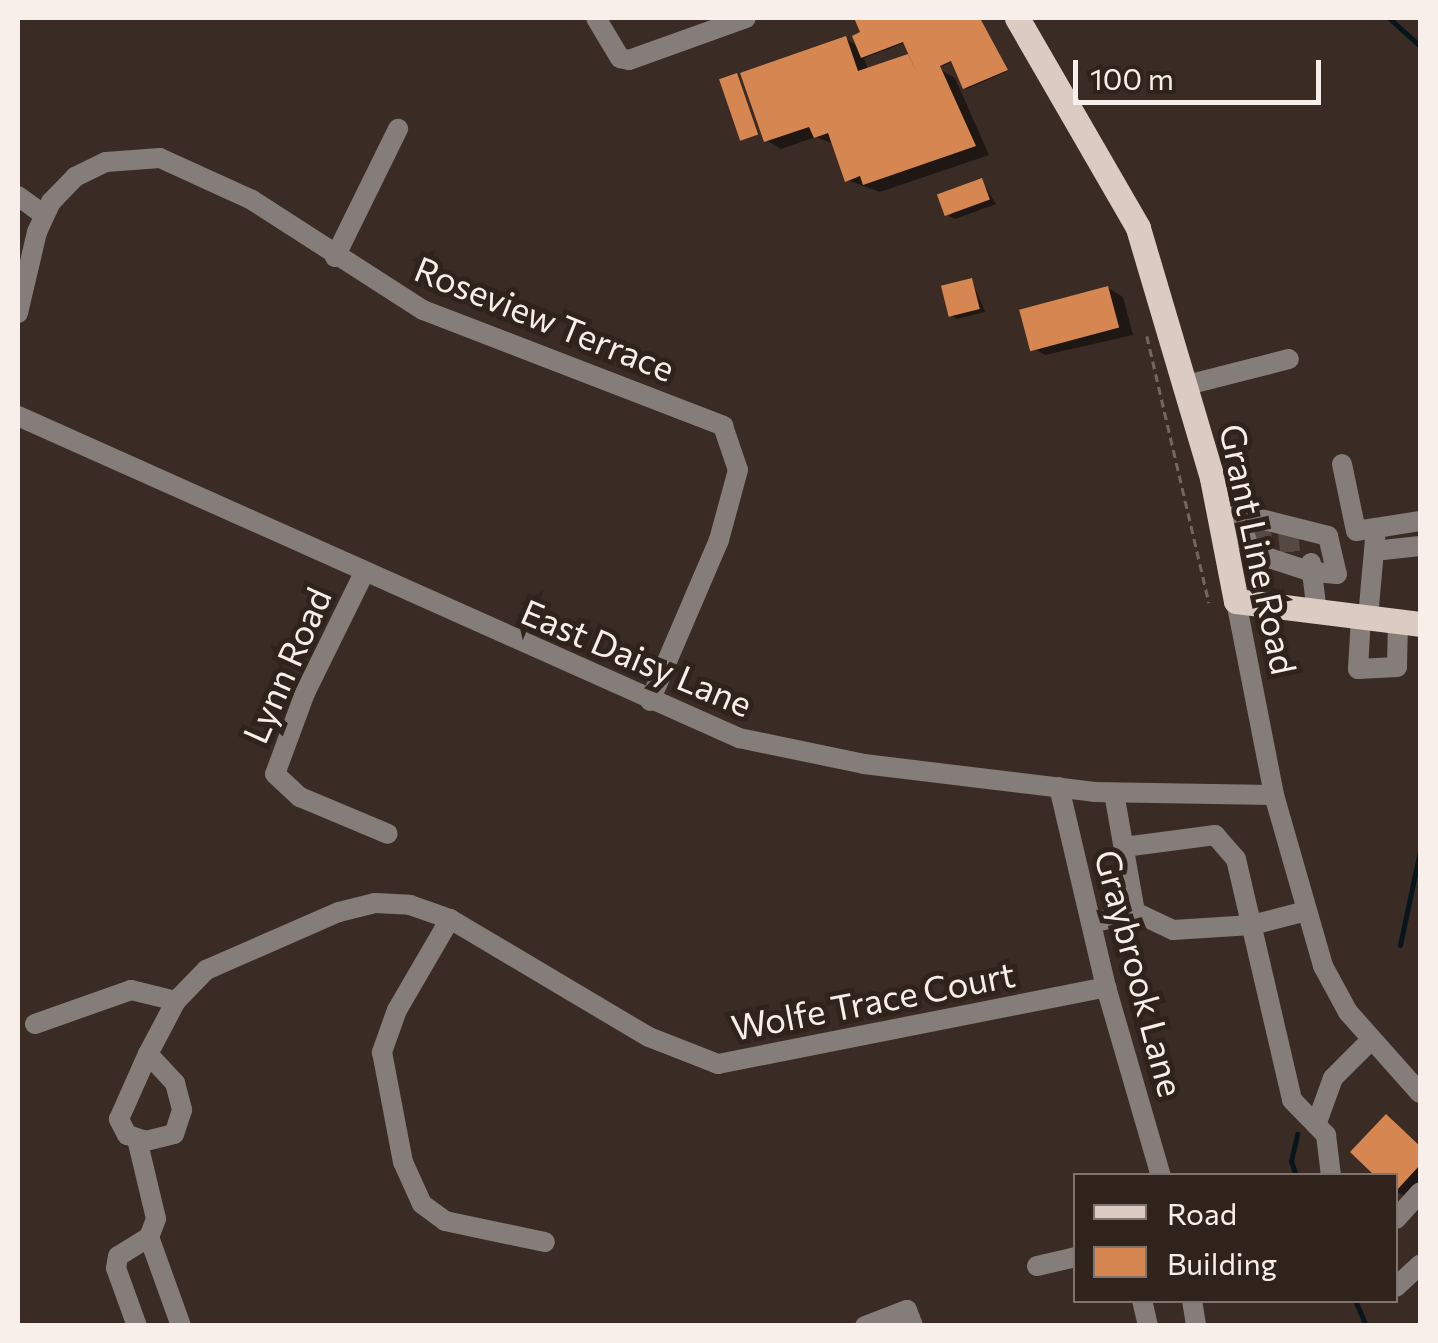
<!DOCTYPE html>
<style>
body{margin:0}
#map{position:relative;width:1438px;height:1343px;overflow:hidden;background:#3a2c24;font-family:Commissioner,sans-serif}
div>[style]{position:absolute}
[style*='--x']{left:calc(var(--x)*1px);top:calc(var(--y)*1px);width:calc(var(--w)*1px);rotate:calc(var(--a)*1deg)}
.shadow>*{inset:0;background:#0007}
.stream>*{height:5px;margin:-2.5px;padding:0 2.5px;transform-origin:2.5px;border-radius:2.5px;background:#07161c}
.building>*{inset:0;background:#d68651;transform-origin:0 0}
.minor-tunnel>*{height:20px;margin-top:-10px;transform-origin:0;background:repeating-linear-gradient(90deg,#564942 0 20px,transparent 0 30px)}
.path>*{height:2.5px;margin-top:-1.25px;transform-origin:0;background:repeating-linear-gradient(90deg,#746760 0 8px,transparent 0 13px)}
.minor>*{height:20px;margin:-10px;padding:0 10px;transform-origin:10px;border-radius:10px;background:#857d79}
.major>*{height:25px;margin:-12.5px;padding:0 12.5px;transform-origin:12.5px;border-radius:12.5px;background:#dbcbc2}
span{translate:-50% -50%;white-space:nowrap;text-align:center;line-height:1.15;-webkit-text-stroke:10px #30231b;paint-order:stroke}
.street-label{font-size:35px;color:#f8efea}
.frame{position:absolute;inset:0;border:20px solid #f8efea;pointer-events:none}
.legend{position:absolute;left:1073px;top:1173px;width:325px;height:130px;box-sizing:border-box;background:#30231b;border:2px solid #80756e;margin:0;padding:12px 18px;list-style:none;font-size:30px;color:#f8efea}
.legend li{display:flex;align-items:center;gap:20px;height:50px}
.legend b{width:50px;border:2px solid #80756e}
.scale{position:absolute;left:1073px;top:60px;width:248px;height:45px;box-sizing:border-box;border:5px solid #f8efea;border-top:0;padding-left:12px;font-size:30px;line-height:35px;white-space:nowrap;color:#f8efea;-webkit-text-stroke:8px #30231b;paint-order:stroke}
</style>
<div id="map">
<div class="shadow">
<div style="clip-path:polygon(evenodd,858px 18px,980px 18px,1008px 71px,967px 89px,954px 61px,937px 68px,955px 78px,989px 155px,880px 192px,847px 180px,834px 144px,816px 137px,781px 149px,766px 140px,846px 39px,859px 47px,864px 34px,858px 18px,906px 42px,914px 61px,908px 57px,868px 70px,864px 58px,906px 42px)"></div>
<div style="clip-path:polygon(982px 181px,996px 204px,955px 219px,949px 216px)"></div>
<div style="clip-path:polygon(972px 281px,985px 312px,957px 319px,951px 315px)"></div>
<div style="clip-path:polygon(1108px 288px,1123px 297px,1133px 335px,1045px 355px,1031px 347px)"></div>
<div style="clip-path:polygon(1387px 1117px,1420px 1145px,1420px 1182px,1406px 1197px,1396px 1191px)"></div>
</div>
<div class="stream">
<div style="--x:1389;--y:18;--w:42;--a:42.1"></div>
<div style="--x:1400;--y:945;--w:96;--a:-78"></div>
<div style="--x:1296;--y:1176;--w:16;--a:-108"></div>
<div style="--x:1291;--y:1161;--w:28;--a:-77"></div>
<div style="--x:1355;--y:1300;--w:28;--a:67"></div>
</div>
<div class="building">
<div style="clip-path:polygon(854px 18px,980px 18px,1008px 70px,963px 89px,951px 61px,940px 66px,976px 146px,863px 185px,860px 176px,845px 182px,828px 133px,814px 138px,809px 127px,764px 142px,740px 73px,846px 36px,858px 71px,908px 54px,917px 74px,903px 42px,861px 58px,852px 36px,860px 32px)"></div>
<div style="left:737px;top:73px;width:65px;height:19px;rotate:71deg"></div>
<div style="left:982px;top:178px;width:23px;height:48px;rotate:70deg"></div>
<div style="left:972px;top:278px;width:32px;height:32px;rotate:76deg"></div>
<div style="left:1108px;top:286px;width:43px;height:92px;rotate:75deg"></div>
<div style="clip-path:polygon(1386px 1114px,1420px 1146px,1420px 1165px,1396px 1191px,1396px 1176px,1375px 1176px,1350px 1152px)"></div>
</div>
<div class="minor-tunnel">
<div style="--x:1260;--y:524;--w:26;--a:83"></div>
<div style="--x:1288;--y:532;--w:27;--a:84"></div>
</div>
<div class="path">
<div style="--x:1147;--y:336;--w:274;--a:76.9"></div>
</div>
<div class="minor">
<div style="--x:596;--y:18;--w:47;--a:59"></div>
<div style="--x:620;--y:58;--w:9;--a:13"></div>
<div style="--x:629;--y:60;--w:124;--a:-19.7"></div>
<div style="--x:18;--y:196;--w:32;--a:36"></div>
<div style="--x:335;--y:257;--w:143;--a:-63.8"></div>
<div style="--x:18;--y:313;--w:83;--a:-76.8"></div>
<div style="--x:37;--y:232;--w:33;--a:-65"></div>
<div style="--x:51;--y:202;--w:35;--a:-46"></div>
<div style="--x:75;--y:177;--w:34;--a:-26"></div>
<div style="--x:106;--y:162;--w:54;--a:-4.2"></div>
<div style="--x:160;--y:158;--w:101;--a:24.5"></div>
<div style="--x:252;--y:200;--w:203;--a:32.8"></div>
<div style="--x:423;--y:310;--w:322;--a:21.1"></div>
<div style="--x:723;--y:426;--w:46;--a:71.2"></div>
<div style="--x:738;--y:470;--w:73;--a:105.2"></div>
<div style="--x:719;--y:540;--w:175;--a:113.2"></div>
<div style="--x:1187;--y:385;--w:105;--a:-14.3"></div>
<div style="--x:18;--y:416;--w:790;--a:24.07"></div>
<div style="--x:739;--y:738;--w:128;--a:11.7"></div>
<div style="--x:864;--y:764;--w:232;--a:6.9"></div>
<div style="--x:1094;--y:792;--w:180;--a:1"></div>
<div style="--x:1342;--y:464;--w:68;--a:78.2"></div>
<div style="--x:1356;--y:531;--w:20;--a:-9"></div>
<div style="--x:1376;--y:528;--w:89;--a:95.1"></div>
<div style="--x:1229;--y:511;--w:8;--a:14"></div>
<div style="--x:1237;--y:513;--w:41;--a:70.3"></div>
<div style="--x:1251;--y:552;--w:64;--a:18.2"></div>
<div style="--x:1312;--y:572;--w:39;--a:83"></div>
<div style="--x:1237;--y:513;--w:94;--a:14.2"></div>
<div style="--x:1328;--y:536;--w:39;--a:77"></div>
<div style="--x:1337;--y:574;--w:25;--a:-175"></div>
<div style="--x:1312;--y:572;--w:9;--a:-96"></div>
<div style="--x:1376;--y:528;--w:45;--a:-9"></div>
<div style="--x:1374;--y:551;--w:46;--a:-6.2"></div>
<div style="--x:364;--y:573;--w:134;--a:116.2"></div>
<div style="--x:305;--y:693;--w:86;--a:110.3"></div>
<div style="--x:275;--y:774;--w:34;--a:43"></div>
<div style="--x:300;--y:797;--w:95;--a:22.8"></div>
<div style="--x:1236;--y:601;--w:198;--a:78.9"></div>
<div style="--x:1274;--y:795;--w:178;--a:74"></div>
<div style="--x:1323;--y:966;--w:52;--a:61.5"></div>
<div style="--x:1348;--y:1012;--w:108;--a:48.4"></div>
<div style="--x:1361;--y:617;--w:52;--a:93.3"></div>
<div style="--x:1358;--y:669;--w:39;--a:-3"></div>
<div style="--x:1397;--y:667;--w:46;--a:-88.8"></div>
<div style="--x:1059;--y:787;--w:205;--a:76.8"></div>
<div style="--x:1106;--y:987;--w:197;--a:73.8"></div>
<div style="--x:1124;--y:847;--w:92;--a:-7.5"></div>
<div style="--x:1215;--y:835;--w:32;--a:49"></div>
<div style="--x:1236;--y:859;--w:247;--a:76.9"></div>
<div style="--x:1292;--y:1100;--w:49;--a:45.8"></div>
<div style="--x:1326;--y:1135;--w:41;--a:83"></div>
<div style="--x:1135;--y:912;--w:42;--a:25.3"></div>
<div style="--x:1173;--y:930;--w:79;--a:-3.6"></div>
<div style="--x:1252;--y:925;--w:56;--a:-14.5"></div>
<div style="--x:450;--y:919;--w:105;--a:120.2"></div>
<div style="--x:397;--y:1010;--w:45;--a:109.7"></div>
<div style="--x:382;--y:1052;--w:112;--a:79.2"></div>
<div style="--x:403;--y:1162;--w:46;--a:65.7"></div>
<div style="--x:422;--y:1204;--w:29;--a:36"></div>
<div style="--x:445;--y:1221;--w:102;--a:11.9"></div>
<div style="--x:1092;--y:923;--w:44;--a:-14.3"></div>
<div style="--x:1135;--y:912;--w:121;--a:-100"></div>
<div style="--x:35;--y:1024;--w:102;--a:-19.5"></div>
<div style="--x:131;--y:990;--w:46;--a:13.7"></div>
<div style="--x:148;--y:1054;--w:60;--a:-62.2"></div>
<div style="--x:176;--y:1001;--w:43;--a:-45.9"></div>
<div style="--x:206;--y:970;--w:145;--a:-23.6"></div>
<div style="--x:339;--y:912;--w:37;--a:-14"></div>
<div style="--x:375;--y:903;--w:35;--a:3"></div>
<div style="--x:410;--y:905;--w:42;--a:19.3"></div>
<div style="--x:450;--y:919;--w:231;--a:30.7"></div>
<div style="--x:649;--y:1037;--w:74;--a:21.4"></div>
<div style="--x:718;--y:1064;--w:396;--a:-11.2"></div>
<div style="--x:148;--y:1054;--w:40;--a:47"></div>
<div style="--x:175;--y:1083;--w:28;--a:75"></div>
<div style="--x:182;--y:1110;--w:25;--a:108"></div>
<div style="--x:174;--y:1134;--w:29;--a:166"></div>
<div style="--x:146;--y:1141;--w:20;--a:-162"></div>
<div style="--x:127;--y:1135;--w:18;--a:-117"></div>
<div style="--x:119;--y:1119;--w:71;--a:-66"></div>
<div style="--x:1316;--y:1125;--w:50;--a:-70.1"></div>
<div style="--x:1333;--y:1078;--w:54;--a:-45"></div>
<div style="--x:137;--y:1139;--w:82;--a:76.6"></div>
<div style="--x:156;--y:1219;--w:19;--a:111"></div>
<div style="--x:149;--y:1237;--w:36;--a:148"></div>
<div style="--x:118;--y:1256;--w:12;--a:99"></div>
<div style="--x:116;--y:1268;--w:62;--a:70.1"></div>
<div style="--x:1396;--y:1219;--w:36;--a:-48"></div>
<div style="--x:149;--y:1237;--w:95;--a:70.2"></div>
<div style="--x:1037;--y:1266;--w:40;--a:-13"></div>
<div style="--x:1396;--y:1287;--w:33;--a:-43"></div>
<div style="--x:1142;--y:1300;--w:27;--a:77"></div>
<div style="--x:1192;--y:1300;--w:26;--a:81"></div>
<div style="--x:865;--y:1326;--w:45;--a:-20.9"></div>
<div style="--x:907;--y:1310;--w:17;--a:69"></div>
</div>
<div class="major">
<div style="--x:1017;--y:18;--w:242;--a:60"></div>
<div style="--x:1138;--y:228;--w:261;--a:73.5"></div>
<div style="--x:1212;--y:478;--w:125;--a:79"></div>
<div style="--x:1236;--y:601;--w:185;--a:7.1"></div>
</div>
<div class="street-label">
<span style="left:545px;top:318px;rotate:22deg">Roseview Terrace</span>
<span style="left:1259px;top:549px;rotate:78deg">Grant Line Road</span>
<span style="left:637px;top:657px;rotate:23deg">East Daisy Lane</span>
<span style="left:286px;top:665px;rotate:-66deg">Lynn Road</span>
<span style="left:1140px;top:973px;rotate:75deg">Graybrook Lane</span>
<span style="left:873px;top:1000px;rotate:-11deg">Wolfe Trace Court</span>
</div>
<div class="frame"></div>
<ul class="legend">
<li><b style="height:12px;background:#dbcbc2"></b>Road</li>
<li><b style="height:28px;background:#d68651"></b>Building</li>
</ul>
<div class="scale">100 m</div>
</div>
